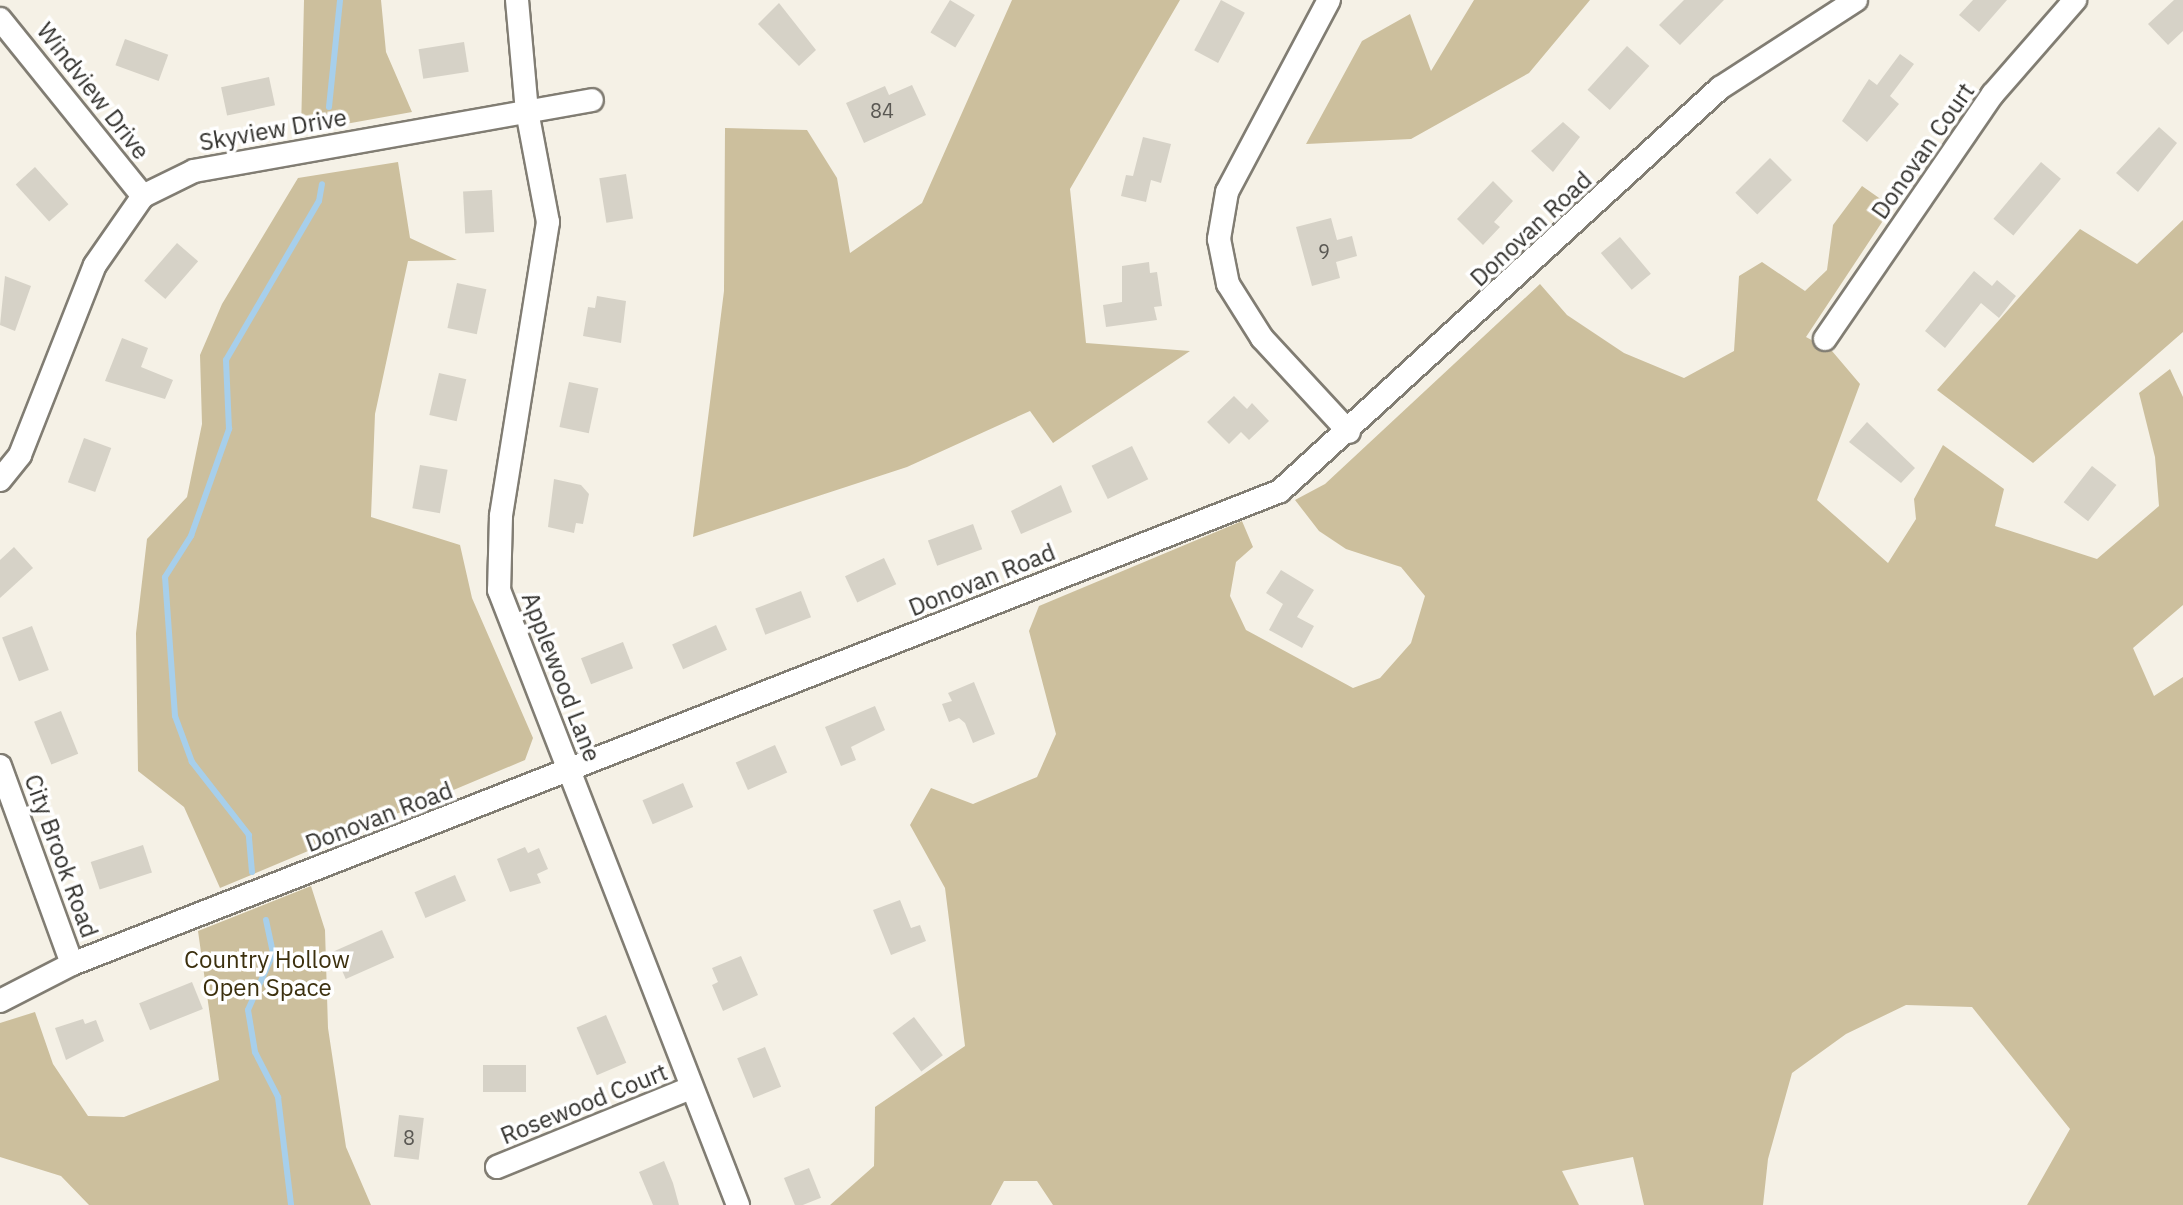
<!DOCTYPE html>
<style>
body{margin:0}
#map{position:relative;width:2183px;height:1205px;overflow:hidden;background:#f5f1e6;font-family:"IBM Plex Sans",sans-serif}
div>[style]{position:absolute}
[style*='--x']{left:calc(var(--x)*1px);top:calc(var(--y)*1px);width:calc(var(--w)*1px);rotate:calc(var(--a)*1deg)}
.green>*{inset:0;background:#ccbf9d}
.stream>*{height:6px;margin:-3px;padding:0 3px;transform-origin:3px;border-radius:3px;background:#a7cfeb}
.building>*{inset:0;background:#d6d2c7;transform-origin:0 0}
.roads{filter:drop-shadow(2px 0 #817d73) drop-shadow(-2px 0 #817d73) drop-shadow(0 2px #817d73) drop-shadow(0 -2px #817d73)}
.street>*{height:22px;margin:-11px;padding:0 11px;transform-origin:11px;border-radius:11px;background:#fff}
span{translate:-50% -50%;white-space:nowrap;text-align:center;line-height:1.15;-webkit-text-stroke:7px #fff;paint-order:stroke}
.number-label{font-size:20px;color:#5a5853}
.number-label span{-webkit-text-stroke-width:0}
.street-label{font-size:24px;color:#31302c}
.park-label{font-size:24px;color:#3c300e}
</style>
<div id="map">
<div class="green">
<div style="clip-path:polygon(304px 0,381px 0,386px 52px,412px 112px,301px 132px)"></div>
<div style="clip-path:polygon(1012px 0,1180px 0,1070px 189px,1086px 343px,1190px 351px,1053px 443px,1030px 411px,907px 467px,693px 537px,724px 291px,725px 128px,807px 130px,837px 178px,850px 253px,922px 203px)"></div>
<div style="clip-path:polygon(1474px 0,1590px 0,1529px 73px,1411px 139px,1306px 144px,1362px 41px,1410px 14px,1431px 71px)"></div>
<div style="clip-path:polygon(398px 162px,410px 238px,457px 260px,408px 261px,375px 414px,371px 517px,460px 545px,472px 598px,533px 738px,525px 760px,220px 888px,184px 807px,138px 771px,136px 633px,147px 539px,187px 497px,202px 424px,200px 355px,222px 304px,298px 178px)"></div>
<div style="clip-path:polygon(1862px 186px,1892px 207px,1806px 337px,1832px 351px,1860px 384px,1817px 500px,1888px 563px,1916px 519px,1914px 499px,1943px 445px,2004px 489px,1995px 526px,2097px 559px,2159px 506px,2155px 457px,2139px 393px,2170px 369px,2183px 397px,2183px 605px,2133px 648px,2154px 696px,2183px 677px,2183px 1205px,2027px 1205px,2070px 1129px,1972px 1007px,1906px 1005px,1846px 1034px,1792px 1073px,1768px 1159px,1763px 1205px,1644px 1205px,1633px 1157px,1562px 1171px,1579px 1205px,1053px 1205px,1037px 1181px,1004px 1181px,991px 1205px,830px 1205px,874px 1166px,875px 1107px,965px 1046px,945px 888px,910px 825px,931px 788px,973px 804px,1037px 777px,1056px 734px,1029px 631px,1039px 606px,1242px 521px,1253px 547px,1236px 562px,1230px 596px,1246px 630px,1353px 688px,1380px 678px,1411px 643px,1425px 596px,1401px 567px,1346px 549px,1319px 531px,1295px 500px,1325px 484px,1540px 284px,1567px 315px,1624px 353px,1684px 378px,1734px 351px,1739px 276px,1762px 262px,1805px 291px,1827px 270px,1833px 225px)"></div>
<div style="clip-path:polygon(2183px 220px,2183px 332px,2033px 463px,1937px 390px,2080px 229px,2137px 264px)"></div>
<div style="clip-path:polygon(311px 886px,325px 930px,328px 1028px,346px 1147px,371px 1205px,89px 1205px,61px 1176px,0 1157px,0 1023px,35px 1012px,53px 1064px,88px 1116px,124px 1117px,219px 1080px,198px 931px)"></div>
</div>
<div class="stream">
<div style="--x:329;--y:107;--w:108;--a:-84.1"></div>
<div style="--x:252;--y:872;--w:37;--a:-95"></div>
<div style="--x:249;--y:835;--w:93;--a:-128"></div>
<div style="--x:192;--y:762;--w:49;--a:-110.3"></div>
<div style="--x:175;--y:716;--w:139;--a:-94.1"></div>
<div style="--x:165;--y:577;--w:49;--a:-57.6"></div>
<div style="--x:191;--y:536;--w:114;--a:-70.4"></div>
<div style="--x:229;--y:429;--w:69;--a:-92.5"></div>
<div style="--x:226;--y:360;--w:184;--a:-59.7"></div>
<div style="--x:319;--y:201;--w:17;--a:-80"></div>
<div style="--x:266;--y:920;--w:35;--a:78"></div>
<div style="--x:273;--y:954;--w:61;--a:114.1"></div>
<div style="--x:248;--y:1010;--w:43;--a:80.5"></div>
<div style="--x:255;--y:1052;--w:51;--a:62.9"></div>
<div style="--x:278;--y:1097;--w:109;--a:83.1"></div>
</div>
<div class="building">
<div style="left:950px;top:0;width:29px;height:38px;rotate:31deg"></div>
<div style="left:1221px;top:0;width:27px;height:57px;rotate:28deg"></div>
<div style="clip-path:polygon(1684px 0,1724px 0,1680px 45px,1659px 25px)"></div>
<div style="clip-path:polygon(1973px 0,2007px 0,1979px 32px,1959px 15px)"></div>
<div style="clip-path:polygon(2174px 0,2183px 0,2183px 31px,2168px 45px,2148px 24px)"></div>
<div style="clip-path:polygon(779px 3px,816px 50px,799px 66px,758px 24px)"></div>
<div style="left:125px;top:39px;width:46px;height:28px;rotate:20deg"></div>
<div style="left:464px;top:42px;width:30px;height:46px;rotate:81deg"></div>
<div style="left:1627px;top:46px;width:30px;height:59px;rotate:42deg"></div>
<div style="clip-path:polygon(1900px 54px,1914px 64px,1890px 96px,1899px 104px,1867px 142px,1842px 121px,1869px 79px,1877px 85px)"></div>
<div style="left:269px;top:77px;width:29px;height:49px;rotate:78deg"></div>
<div style="clip-path:polygon(912px 85px,926px 115px,864px 143px,846px 103px,885px 86px,889px 95px)"></div>
<div style="clip-path:polygon(1563px 122px,1580px 137px,1553px 172px,1531px 151px)"></div>
<div style="clip-path:polygon(2159px 127px,2177px 143px,2138px 192px,2116px 173px)"></div>
<div style="clip-path:polygon(1143px 137px,1171px 144px,1161px 183px,1151px 180px,1146px 202px,1121px 196px,1126px 175px,1133px 176px)"></div>
<div style="left:1770px;top:158px;width:31px;height:49px;rotate:45deg"></div>
<div style="left:2041px;top:162px;width:26px;height:74px;rotate:40deg"></div>
<div style="left:35px;top:167px;width:50px;height:26px;rotate:48deg"></div>
<div style="left:626px;top:174px;width:45px;height:27px;rotate:81deg"></div>
<div style="clip-path:polygon(1493px 181px,1513px 201px,1494px 222px,1500px 227px,1483px 245px,1457px 219px)"></div>
<div style="left:492px;top:190px;width:42px;height:29px;rotate:87deg"></div>
<div style="clip-path:polygon(1331px 218px,1337px 240px,1352px 236px,1357px 256px,1336px 262px,1340px 278px,1312px 286px,1296px 227px)"></div>
<div style="left:1620px;top:237px;width:48px;height:25px;rotate:50deg"></div>
<div style="left:177px;top:243px;width:28px;height:50px;rotate:41deg"></div>
<div style="clip-path:polygon(1149px 262px,1150px 273px,1157px 272px,1162px 306px,1154px 307px,1157px 320px,1106px 327px,1103px 305px,1122px 302px,1122px 266px)"></div>
<div style="clip-path:polygon(1974px 271px,1992px 286px,1997px 280px,2016px 296px,1999px 318px,1981px 303px,1945px 348px,1925px 331px)"></div>
<div style="clip-path:polygon(5px 276px,31px 286px,15px 331px,0 325px)"></div>
<div style="left:457px;top:283px;width:30px;height:46px;rotate:12deg"></div>
<div style="clip-path:polygon(597px 296px,626px 301px,621px 343px,583px 336px,588px 307px,595px 308px)"></div>
<div style="clip-path:polygon(122px 338px,148px 348px,141px 367px,173px 380px,165px 399px,105px 381px)"></div>
<div style="left:439px;top:373px;width:28px;height:43px;rotate:13deg"></div>
<div style="left:569px;top:382px;width:30px;height:46px;rotate:12deg"></div>
<div style="clip-path:polygon(1234px 396px,1247px 409px,1252px 403px,1269px 421px,1249px 440px,1241px 432px,1229px 444px,1207px 422px)"></div>
<div style="clip-path:polygon(1867px 422px,1915px 468px,1901px 483px,1849px 442px)"></div>
<div style="left:84px;top:438px;width:29px;height:47px;rotate:20deg"></div>
<div style="left:1132px;top:446px;width:37px;height:45px;rotate:64deg"></div>
<div style="left:420px;top:465px;width:28px;height:44px;rotate:10deg"></div>
<div style="left:2092px;top:466px;width:31px;height:46px;rotate:38deg"></div>
<div style="clip-path:polygon(554px 479px,581px 485px,589px 494px,583px 524px,576px 523px,574px 533px,548px 527px)"></div>
<div style="clip-path:polygon(1061px 485px,1072px 512px,1021px 534px,1011px 511px)"></div>
<div style="left:973px;top:524px;width:27px;height:48px;rotate:70deg"></div>
<div style="clip-path:polygon(14px 547px,33px 568px,0 598px,0 560px)"></div>
<div style="left:884px;top:558px;width:29px;height:43px;rotate:65deg"></div>
<div style="clip-path:polygon(1281px 570px,1314px 590px,1297px 617px,1314px 626px,1302px 648px,1269px 630px,1283px 604px,1266px 593px)"></div>
<div style="left:801px;top:591px;width:28px;height:49px;rotate:69deg"></div>
<div style="left:716px;top:625px;width:27px;height:48px;rotate:66deg"></div>
<div style="left:32px;top:626px;width:47px;height:32px;rotate:69deg"></div>
<div style="left:623px;top:642px;width:28px;height:45px;rotate:69deg"></div>
<div style="clip-path:polygon(974px 682px,995px 734px,973px 743px,965px 723px,959px 718px,949px 722px,942px 704px,952px 701px,948px 693px)"></div>
<div style="clip-path:polygon(875px 706px,885px 730px,851px 747px,856px 760px,841px 766px,825px 727px)"></div>
<div style="left:61px;top:711px;width:46px;height:29px;rotate:68deg"></div>
<div style="left:775px;top:745px;width:30px;height:43px;rotate:66deg"></div>
<div style="left:683px;top:783px;width:26px;height:44px;rotate:67deg"></div>
<div style="left:143px;top:845px;width:29px;height:55px;rotate:72deg"></div>
<div style="clip-path:polygon(525px 847px,528px 853px,539px 848px,548px 869px,537px 874px,541px 883px,510px 892px,497px 859px)"></div>
<div style="left:455px;top:875px;width:28px;height:44px;rotate:67deg"></div>
<div style="clip-path:polygon(900px 900px,911px 928px,920px 925px,926px 941px,891px 955px,873px 910px)"></div>
<div style="left:382px;top:930px;width:30px;height:53px;rotate:66deg"></div>
<div style="clip-path:polygon(741px 956px,758px 995px,723px 1011px,712px 985px,718px 982px,712px 968px)"></div>
<div style="left:192px;top:982px;width:29px;height:57px;rotate:68deg"></div>
<div style="left:606px;top:1015px;width:52px;height:32px;rotate:67deg"></div>
<div style="left:914px;top:1017px;width:48px;height:27px;rotate:53deg"></div>
<div style="clip-path:polygon(83px 1019px,85px 1024px,96px 1020px,104px 1041px,66px 1060px,55px 1028px)"></div>
<div style="left:765px;top:1047px;width:43px;height:30px;rotate:68deg"></div>
<div style="left:483px;top:1065px;width:43px;height:27px"></div>
<div style="left:399px;top:1115px;width:25px;height:42px;rotate:7deg"></div>
<div style="clip-path:polygon(664px 1161px,673px 1183px,679px 1205px,653px 1205px,639px 1172px)"></div>
<div style="left:809px;top:1168px;width:32px;height:27px;rotate:68deg"></div>
</div>
<div class="roads">
<div class="street">
<div style="--x:517;--y:0;--w:111;--a:84.9"></div>
<div style="--x:527;--y:111;--w:113;--a:79.3"></div>
<div style="--x:548;--y:222;--w:298;--a:99.1"></div>
<div style="--x:501;--y:516;--w:74;--a:91.5"></div>
<div style="--x:499;--y:590;--w:660;--a:68.76"></div>
<div style="--x:1329;--y:0;--w:217;--a:118"></div>
<div style="--x:1227;--y:192;--w:48;--a:99.7"></div>
<div style="--x:1219;--y:239;--w:46;--a:78.7"></div>
<div style="--x:1228;--y:284;--w:64;--a:57.8"></div>
<div style="--x:1262;--y:338;--w:128;--a:47.2"></div>
<div style="--x:0;--y:19;--w:228;--a:51.1"></div>
<div style="--x:1825;--y:339;--w:297;--a:-55.6"></div>
<div style="--x:1993;--y:94;--w:125;--a:-48.9"></div>
<div style="--x:0;--y:480;--w:32;--a:-51"></div>
<div style="--x:20;--y:455;--w:204;--a:-68.5"></div>
<div style="--x:95;--y:265;--w:84;--a:-55.2"></div>
<div style="--x:143;--y:196;--w:57;--a:-26.1"></div>
<div style="--x:194;--y:171;--w:404;--a:-10.1"></div>
<div style="--x:0;--y:766;--w:211;--a:70"></div>
<div style="--x:0;--y:1001;--w:81;--a:-27.2"></div>
<div style="--x:72;--y:964;--w:1297;--a:-21.38"></div>
<div style="--x:1280;--y:491;--w:597;--a:-42.49"></div>
<div style="--x:1720;--y:88;--w:162;--a:-32.9"></div>
<div style="--x:497;--y:1167;--w:209;--a:-22.2"></div>
</div>
</div>
<div class="number-label">
<span style="left:882px;top:110px">84</span>
<span style="left:1324px;top:251px">9</span>
<span style="left:409px;top:1137px">8</span>
</div>
<div class="street-label">
<span style="left:93px;top:91px;rotate:52deg">Windview Drive</span>
<span style="left:273px;top:130px;rotate:-10deg">Skyview Drive</span>
<span style="left:1923px;top:151px;rotate:-55deg">Donovan Court</span>
<span style="left:1531px;top:229px;rotate:-43deg">Donovan Road</span>
<span style="left:982px;top:580px;rotate:-22deg">Donovan Road</span>
<span style="left:561px;top:677px;rotate:69deg">Applewood Lane</span>
<span style="left:379px;top:817px;rotate:-21deg">Donovan Road</span>
<span style="left:61px;top:856px;rotate:70deg">City Brook Road</span>
<span style="left:584px;top:1104px;rotate:-22deg">Rosewood Court</span>
</div>
<div class="park-label">
<span style="left:267px;top:974px">Country Hollow<br>Open Space</span>
</div>
</div>
